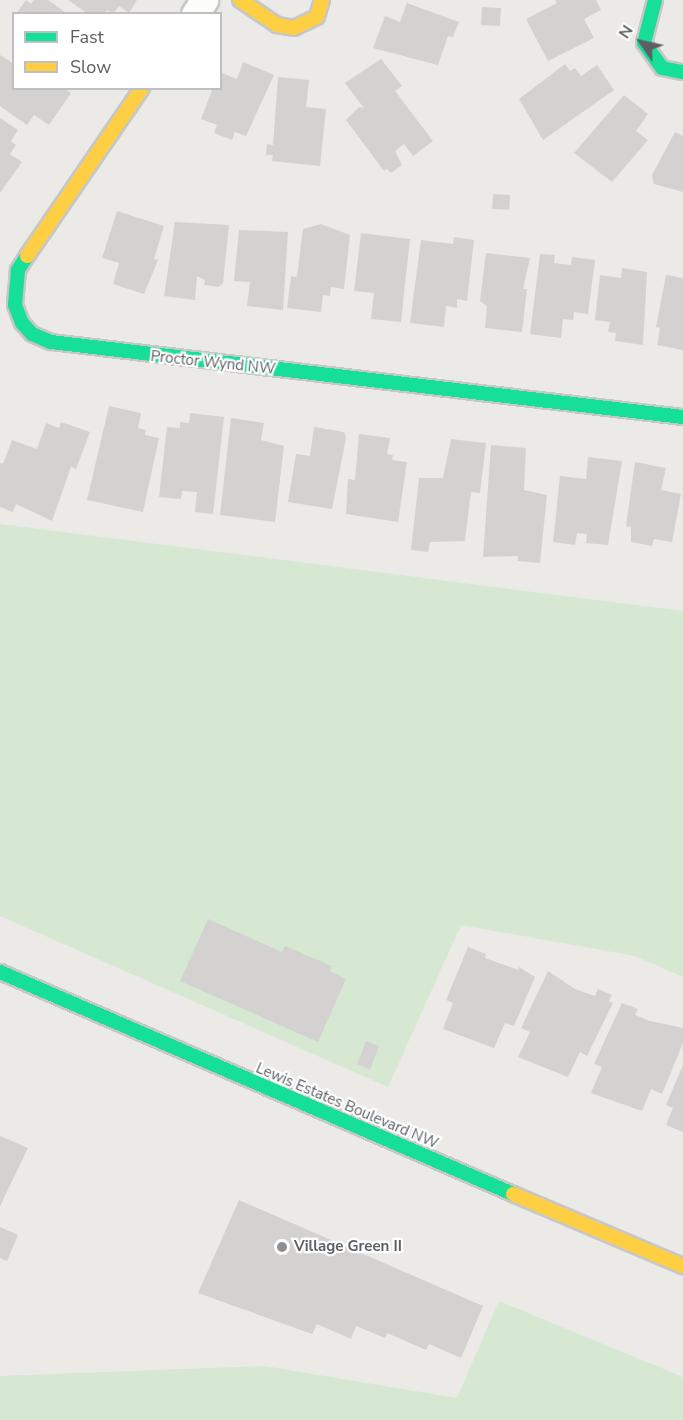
<!DOCTYPE html>
<style>
body{margin:0}
#map{position:relative;width:683px;height:1420px;overflow:hidden;background:#ebeae6;font-family:"Nunito Sans",sans-serif}
div>[style]{position:absolute}
[style*='--x']{left:calc(var(--x)*1px);top:calc(var(--y)*1px);width:calc(var(--w)*1px);rotate:calc(var(--a)*1deg)}
.green>*{inset:0;background:#d6e8d1}
.building>*{inset:0;background:#d3d2d0;transform-origin:0 0}
.roads{filter:drop-shadow(2px 0 #c7c7c7) drop-shadow(-2px 0 #c7c7c7) drop-shadow(0 2px #c7c7c7) drop-shadow(0 -2px #c7c7c7)}
.street>*{height:27px;margin:-13.5px;padding:0 13.5px;transform-origin:13.5px;border-radius:13.5px;background:#fcfcfb}
.fast>*{height:14px;margin:-7px;padding:0 7px;transform-origin:7px;border-radius:7px;background:#16e098}
.slow>*{height:14px;margin:-7px;padding:0 7px;transform-origin:7px;border-radius:7px;background:#ffcf43}
.dots>*{width:16px;height:16px;translate:-50% -50%;box-sizing:border-box;border:3px solid #fff;border-radius:50%}
span{translate:-50% -50%;white-space:nowrap;text-align:center;line-height:1.15;-webkit-text-stroke:4.5px #fff;paint-order:stroke}
.street-label{font-size:15px;color:#5c6064}
.poi-label{font-size:15px;color:#5c6064;font-weight:700}
.left{translate:0 -50%;text-align:left}
.legend{position:absolute;left:12px;top:12px;width:210px;height:78px;box-sizing:border-box;background:#fff;border:2px solid #bebfc1;margin:0;padding:8px 10px;list-style:none;font-size:18px;color:#5c6064}
.legend li{display:flex;align-items:center;gap:12px;height:30px}
.legend b{width:30px;border:2px solid #bebfc1}
.north{position:absolute;left:611px;top:12px;width:60px;height:60px;-webkit-text-stroke:4px #fff;paint-order:stroke;rotate:304deg;font-size:16px;font-weight:700;line-height:24px;text-align:center;color:#5c6064}
.north::after{content:'';display:block;margin:auto;width:21px;height:27px;background:#5c6064;clip-path:polygon(50% 0,100% 100%,50% 72%,0 100%)}
</style>
<div id="map">
<div class="green">
<div style="clip-path:polygon(0 524px,683px 611px,683px 977px,635px 956px,461px 925px,388px 1087px,0 916px)"></div>
<div style="clip-path:polygon(499px 1301px,683px 1377px,683px 1420px,0 1420px,0 1376px,265px 1366px,457px 1398px)"></div>
</div>
<div class="building">
<div style="clip-path:polygon(26px 0,31px 4px,34px 0,48px 0,68px 14px,16px 14px)"></div>
<div style="clip-path:polygon(68px 0,137px 0,129px 13px,119px 6px,113px 14px,107px 10px,105px 14px,88px 14px)"></div>
<div style="clip-path:polygon(555px 0,596px 0,601px 10px,584px 19px,594px 38px,548px 61px,526px 19px,557px 3px)"></div>
<div style="clip-path:polygon(407px 3px,459px 22px,453px 37px,448px 36px,438px 65px,373px 48px,385px 16px,400px 22px)"></div>
<div style="left:482px;top:7px;width:19px;height:18px;rotate:3deg"></div>
<div style="clip-path:polygon(0 55px,14px 64px,14px 88px,64px 88px,71px 93px,49px 125px,34px 115px,27px 125px,0 106px)"></div>
<div style="clip-path:polygon(381px 59px,402px 86px,395px 91px,433px 141px,413px 156px,404px 144px,395px 151px,402px 165px,391px 173px,387px 169px,384px 171px,346px 120px,359px 107px,364px 108px,345px 83px)"></div>
<div style="clip-path:polygon(243px 62px,274px 75px,246px 136px,235px 132px,232px 140px,214px 133px,217px 125px,201px 119px,213px 88px,220px 88px,220px 72px,237px 79px)"></div>
<div style="clip-path:polygon(565px 64px,570px 71px,575px 68px,581px 76px,597px 65px,614px 90px,543px 140px,519px 99px)"></div>
<div style="clip-path:polygon(278px 77px,309px 80px,306px 107px,326px 109px,320px 166px,272px 161px,273px 155px,266px 155px,267px 144px,273px 145px)"></div>
<div style="clip-path:polygon(624px 95px,648px 114px,636px 131px,648px 140px,612px 182px,574px 153px)"></div>
<div style="clip-path:polygon(0 118px,18px 130px,11px 141px,16px 145px,10px 154px,22px 162px,0 193px)"></div>
<div style="clip-path:polygon(675px 132px,683px 136px,683px 192px,654px 184px,652px 175px)"></div>
<div style="left:493px;top:194px;width:17px;height:15px;rotate:3deg"></div>
<div style="clip-path:polygon(117px 211px,164px 226px,154px 259px,158px 260px,144px 294px,113px 284px,119px 263px,102px 258px)"></div>
<div style="clip-path:polygon(175px 222px,229px 225px,223px 283px,218px 287px,204px 285px,205px 280px,197px 276px,195px 300px,164px 296px)"></div>
<div style="clip-path:polygon(321px 224px,350px 235px,344px 289px,331px 287px,330px 296px,323px 295px,321px 312px,287px 308px,291px 276px,297px 277px,303px 229px)"></div>
<div style="clip-path:polygon(239px 230px,288px 232px,283px 310px,247px 306px,250px 282px,234px 281px)"></div>
<div style="clip-path:polygon(361px 233px,410px 239px,401px 322px,371px 319px,374px 293px,354px 291px)"></div>
<div style="clip-path:polygon(454px 237px,474px 240px,467px 301px,457px 299px,457px 308px,446px 306px,444px 327px,410px 323px,421px 240px,453px 244px)"></div>
<div style="clip-path:polygon(486px 253px,530px 258px,523px 289px,527px 289px,522px 332px,485px 328px,487px 306px,480px 301px)"></div>
<div style="clip-path:polygon(540px 254px,555px 255px,554px 263px,571px 265px,572px 257px,595px 260px,588px 314px,574px 312px,573px 320px,563px 319px,561px 338px,530px 334px)"></div>
<div style="clip-path:polygon(622px 268px,647px 272px,643px 345px,615px 341px,616px 333px,608px 332px,610px 322px,595px 320px,600px 275px,621px 278px)"></div>
<div style="clip-path:polygon(666px 275px,683px 278px,683px 350px,657px 345px,660px 328px,656px 327px)"></div>
<div style="clip-path:polygon(109px 406px,141px 413px,138px 428px,146px 430px,145px 435px,159px 438px,143px 512px,87px 500px)"></div>
<div style="clip-path:polygon(190px 413px,224px 417px,213px 514px,195px 512px,197px 492px,182px 491px,181px 499px,159px 497px,167px 427px,180px 428px,180px 422px,189px 423px)"></div>
<div style="clip-path:polygon(231px 418px,264px 423px,261px 440px,284px 446px,275px 522px,220px 515px)"></div>
<div style="clip-path:polygon(61px 422px,90px 432px,76px 469px,71px 467px,52px 521px,16px 504px,13px 512px,0 507px,0 463px,3px 464px,12px 440px,37px 449px,46px 423px,59px 428px)"></div>
<div style="clip-path:polygon(314px 427px,344px 432px,346px 438px,332px 509px,288px 502px,296px 454px,310px 456px)"></div>
<div style="clip-path:polygon(359px 434px,390px 438px,387px 454px,393px 455px,392px 460px,407px 462px,398px 522px,346px 514px,348px 479px,355px 480px)"></div>
<div style="clip-path:polygon(451px 439px,486px 443px,480px 493px,471px 492px,465px 541px,430px 542px,428px 552px,411px 550px,419px 478px,443px 478px)"></div>
<div style="clip-path:polygon(491px 445px,526px 448px,524px 490px,547px 495px,540px 563px,518px 561px,518px 556px,483px 557px)"></div>
<div style="clip-path:polygon(588px 457px,622px 461px,608px 545px,586px 543px,587px 534px,577px 533px,575px 545px,553px 542px,560px 476px,586px 479px)"></div>
<div style="clip-path:polygon(635px 462px,666px 468px,661px 490px,681px 494px,672px 542px,654px 539px,652px 546px,631px 542px,631px 527px,626px 526px)"></div>
<div style="clip-path:polygon(208px 919px,282px 952px,285px 946px,332px 966px,330px 971px,346px 979px,318px 1042px,180px 981px)"></div>
<div style="clip-path:polygon(468px 947px,486px 954px,485px 958px,518px 970px,519px 967px,535px 977px,514px 1026px,505px 1023px,494px 1048px,443px 1029px,453px 1003px,446px 1000px)"></div>
<div style="clip-path:polygon(548px 971px,575px 989px,595px 996px,598px 989px,612px 995px,609px 1001px,613px 1003px,587px 1056px,580px 1052px,568px 1077px,518px 1057px,530px 1032px,521px 1028px)"></div>
<div style="clip-path:polygon(622px 1003px,638px 1009px,635px 1015px,650px 1021px,683px 1028px,683px 1043px,662px 1094px,651px 1089px,642px 1111px,591px 1093px,602px 1067px,594px 1064px)"></div>
<div style="left:366px;top:1041px;width:14px;height:25px;rotate:21deg"></div>
<div style="clip-path:polygon(683px 1065px,683px 1132px,666px 1125px,673px 1108px,666px 1105px)"></div>
<div style="clip-path:polygon(0 1136px,28px 1148px,0 1206px)"></div>
<div style="clip-path:polygon(239px 1200px,483px 1306px,461px 1358px,429px 1344px,426px 1350px,387px 1333px,385px 1338px,356px 1326px,351px 1339px,317px 1324px,312px 1334px,198px 1293px)"></div>
<div style="clip-path:polygon(0 1227px,18px 1235px,7px 1261px,0 1258px)"></div>
</div>
<div class="roads">
<div class="street">
<div style="--x:195;--y:14;--w:17;--a:-57"></div>
</div>
<div class="fast">
<div style="--x:655;--y:0;--w:44;--a:104.3"></div>
<div style="--x:644;--y:43;--w:31;--a:54"></div>
<div style="--x:662;--y:68;--w:21;--a:11"></div>
<div style="--x:27;--y:256;--w:17;--a:123"></div>
<div style="--x:18;--y:270;--w:35;--a:95"></div>
<div style="--x:15;--y:305;--w:19;--a:69"></div>
<div style="--x:22;--y:323;--w:15;--a:48"></div>
<div style="--x:32;--y:334;--w:21;--a:23"></div>
<div style="--x:51;--y:342;--w:636;--a:6.77"></div>
<div style="--x:0;--y:972;--w:559;--a:23.4"></div>
</div>
<div class="slow">
<div style="--x:240;--y:0;--w:45;--a:34"></div>
<div style="--x:277;--y:25;--w:17;--a:10"></div>
<div style="--x:294;--y:28;--w:25;--a:-26"></div>
<div style="--x:317;--y:17;--w:18;--a:-74"></div>
<div style="--x:27;--y:256;--w:204;--a:-55.6"></div>
<div style="--x:513;--y:1194;--w:185;--a:23"></div>
</div>
</div>
<div class="dots">
<div style="left:282px;top:1247px;background:#8e9092"></div>
</div>
<div class="street-label">
<span style="left:213px;top:363px;rotate:6deg">Proctor Wynd NW</span>
<span style="left:347px;top:1106px;rotate:23deg">Lewis Estates Boulevard NW</span>
</div>
<div class="poi-label">
<span class="left" style="left:294px;top:1247px">Village Green II</span>
</div>
<ul class="legend">
<li><b style="height:8px;background:#16e098"></b>Fast</li>
<li><b style="height:8px;background:#ffcf43"></b>Slow</li>
</ul>
<div class="north">N</div>
</div>
